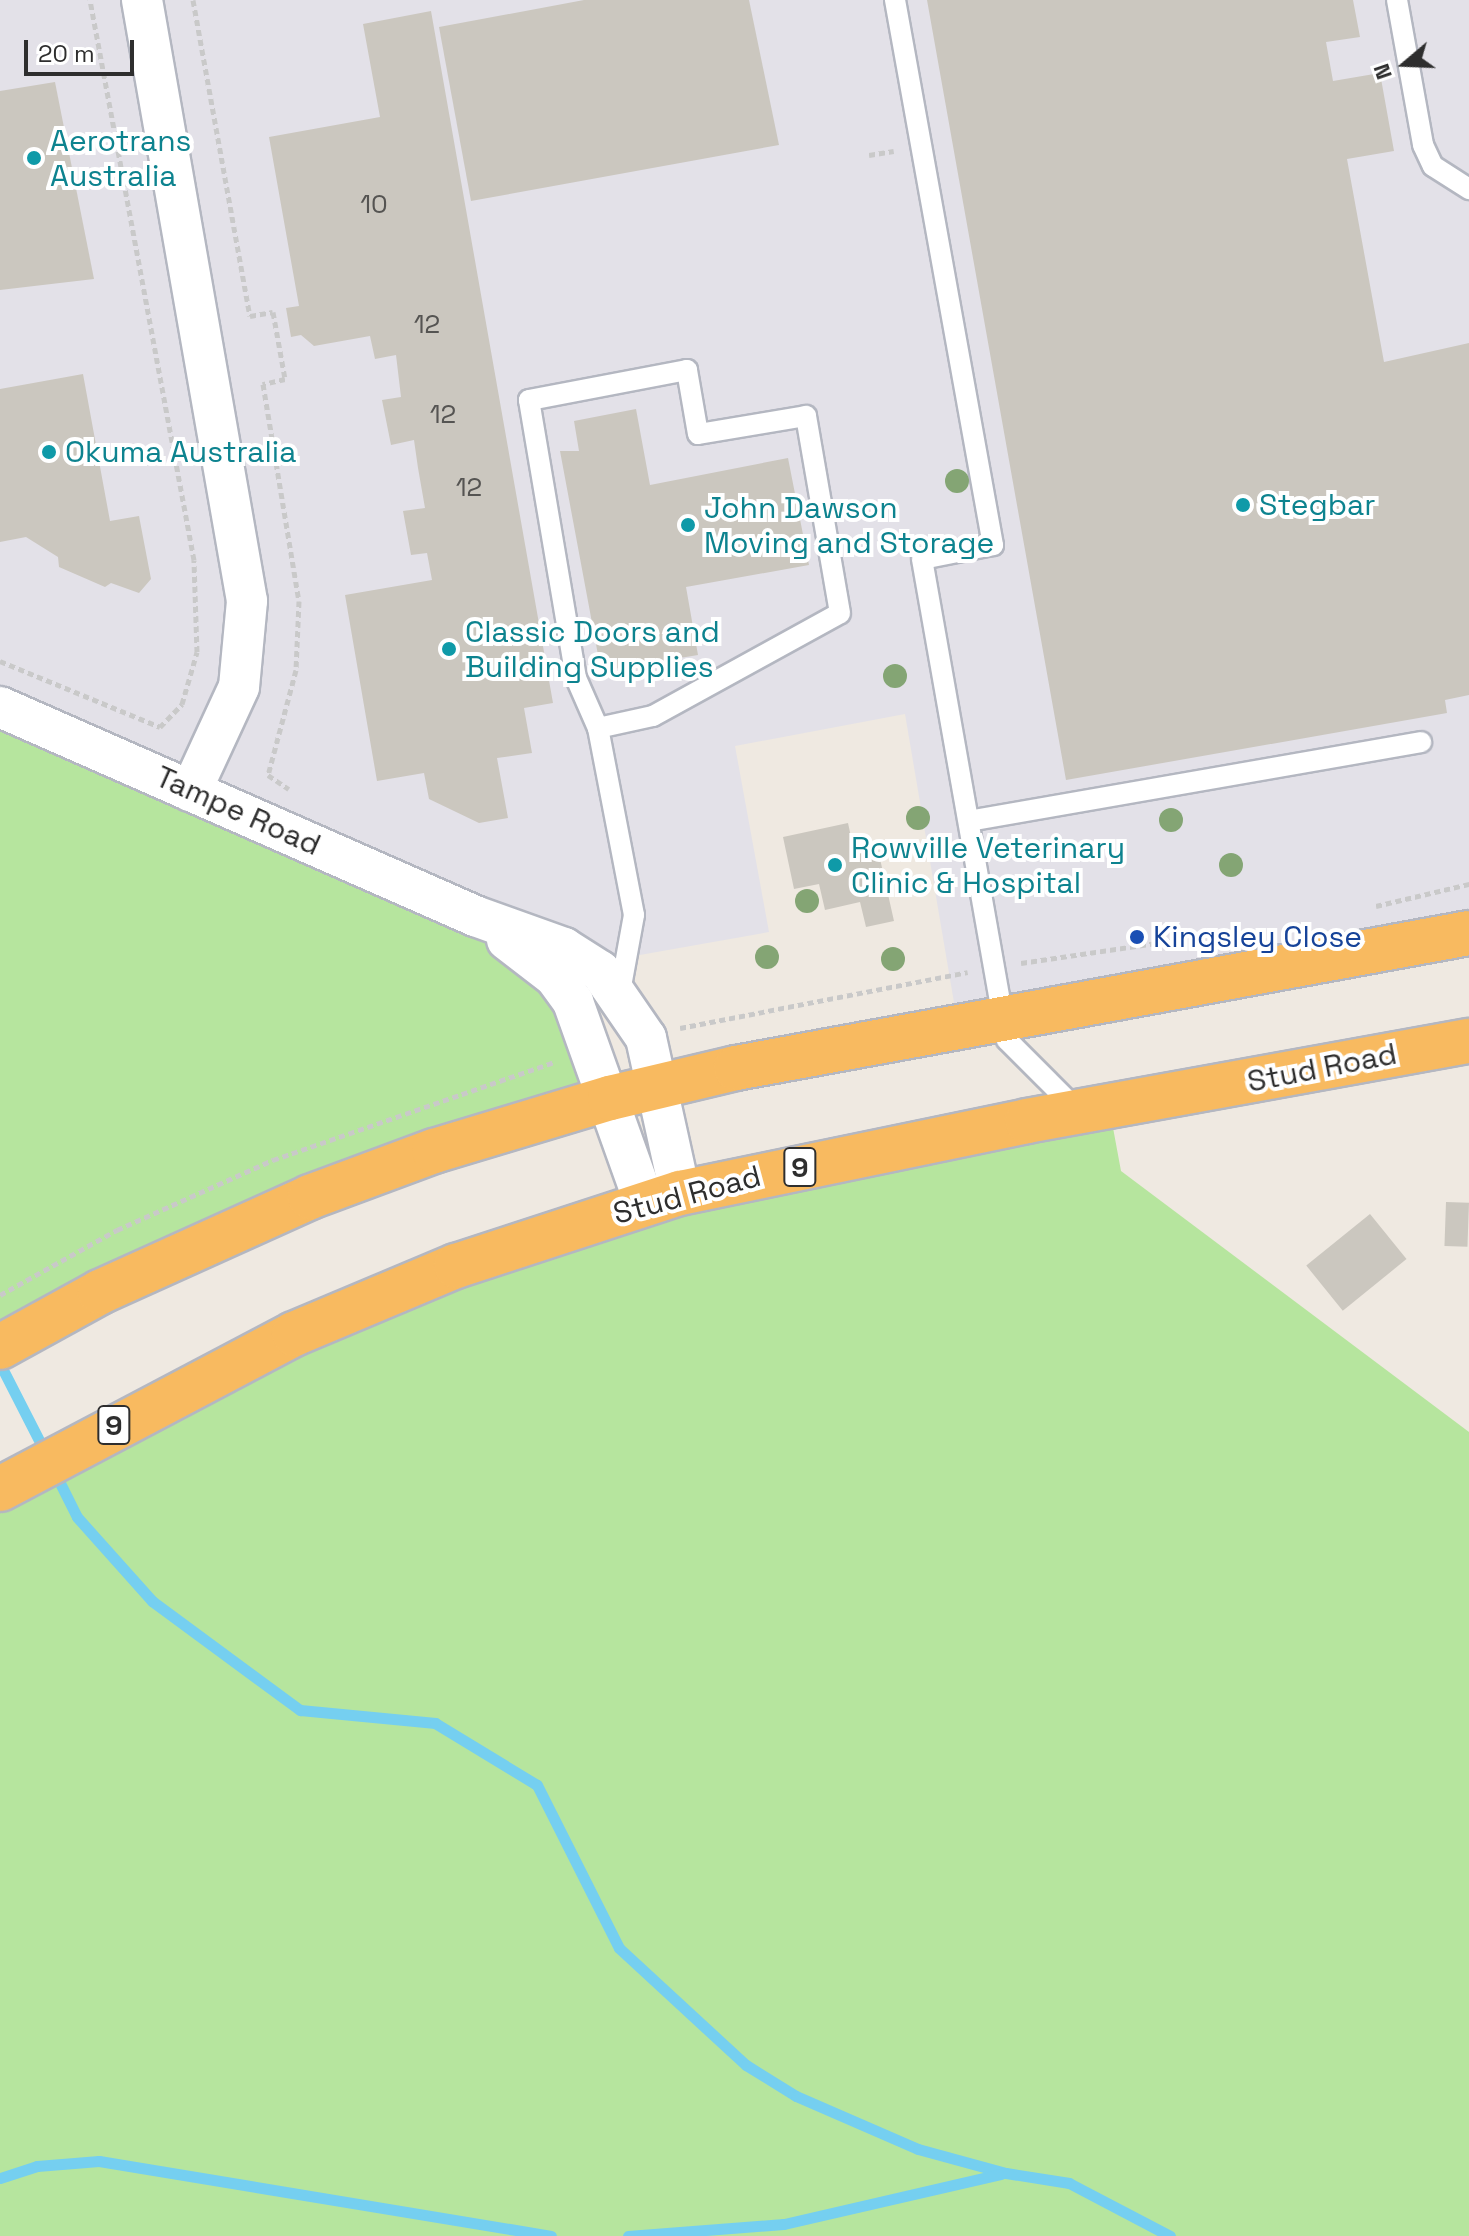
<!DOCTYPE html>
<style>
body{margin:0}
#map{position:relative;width:1469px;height:2236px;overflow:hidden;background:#efe9e1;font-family:"Space Grotesk",sans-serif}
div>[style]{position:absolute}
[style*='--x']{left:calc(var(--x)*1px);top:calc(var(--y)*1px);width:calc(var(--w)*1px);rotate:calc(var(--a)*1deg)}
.industrial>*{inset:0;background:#e3e1e8}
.green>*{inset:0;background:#b6e59e}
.stream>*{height:11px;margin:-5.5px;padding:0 5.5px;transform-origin:5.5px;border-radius:5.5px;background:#75cff0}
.building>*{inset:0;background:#cbc7bf;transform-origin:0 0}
.path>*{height:5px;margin-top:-2.5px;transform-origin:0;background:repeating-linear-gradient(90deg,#c9c9c9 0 6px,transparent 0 10px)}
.roads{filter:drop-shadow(2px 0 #b4b7c1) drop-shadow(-2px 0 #b4b7c1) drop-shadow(0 2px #b4b7c1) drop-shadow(0 -2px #b4b7c1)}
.service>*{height:20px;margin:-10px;padding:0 10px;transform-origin:10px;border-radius:10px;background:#fff}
.minor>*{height:40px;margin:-20px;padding:0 20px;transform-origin:20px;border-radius:20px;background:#fff}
.trunk>*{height:44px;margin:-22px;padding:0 22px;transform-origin:22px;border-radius:22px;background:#f8ba60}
.trees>*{width:24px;height:24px;margin:-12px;border-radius:50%;background:#84a574}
.dots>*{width:22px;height:22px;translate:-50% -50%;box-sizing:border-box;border:4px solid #fff;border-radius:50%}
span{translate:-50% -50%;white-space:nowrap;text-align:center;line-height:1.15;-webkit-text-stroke:8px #fff;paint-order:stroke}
.number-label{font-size:26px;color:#555452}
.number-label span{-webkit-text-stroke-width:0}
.shield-label span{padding:2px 6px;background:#fff;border:2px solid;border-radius:6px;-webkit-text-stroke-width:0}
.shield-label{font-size:28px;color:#2e2e2e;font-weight:700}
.culture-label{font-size:30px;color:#0d838f}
.left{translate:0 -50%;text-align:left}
.street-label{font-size:30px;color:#2e2e2e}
.transit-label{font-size:30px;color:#164399}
.north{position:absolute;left:1365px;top:24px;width:80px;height:80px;-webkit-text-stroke:6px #fff;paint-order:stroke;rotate:251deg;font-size:22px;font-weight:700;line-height:32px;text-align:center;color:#2e2e2e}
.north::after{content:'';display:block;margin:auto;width:28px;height:36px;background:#2e2e2e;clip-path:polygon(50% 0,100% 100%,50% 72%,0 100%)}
.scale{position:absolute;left:24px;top:40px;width:110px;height:36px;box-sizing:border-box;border:4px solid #2e2e2e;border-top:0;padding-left:10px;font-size:24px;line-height:28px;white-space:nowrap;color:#2e2e2e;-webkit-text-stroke:6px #fff;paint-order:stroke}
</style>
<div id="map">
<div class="industrial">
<div style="clip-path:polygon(0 0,1469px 0,1469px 933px,958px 1026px,905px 714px,735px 746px,769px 932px,589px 964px,0 707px)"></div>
</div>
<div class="green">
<div style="clip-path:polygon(0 707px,475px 916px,555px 977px,610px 1098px,0 1347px)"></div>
<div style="clip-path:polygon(1109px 1106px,1121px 1171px,1469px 1432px,1469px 2236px,0 2236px,0 1489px,456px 1266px)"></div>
</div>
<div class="stream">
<div style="--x:0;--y:1364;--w:103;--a:62.9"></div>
<div style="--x:54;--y:1471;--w:51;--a:63.4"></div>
<div style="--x:77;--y:1517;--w:113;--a:48.2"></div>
<div style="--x:152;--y:1601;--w:184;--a:36.4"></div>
<div style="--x:300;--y:1710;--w:136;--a:5.5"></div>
<div style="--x:435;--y:1723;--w:119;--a:31.3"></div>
<div style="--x:537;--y:1785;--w:182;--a:63.3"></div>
<div style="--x:619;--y:1948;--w:173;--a:42.7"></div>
<div style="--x:746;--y:2065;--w:59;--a:31.8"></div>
<div style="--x:796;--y:2096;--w:133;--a:23.5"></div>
<div style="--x:918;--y:2149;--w:91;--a:15.3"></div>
<div style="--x:1006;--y:2173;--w:64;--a:9"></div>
<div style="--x:1069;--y:2183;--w:114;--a:27.7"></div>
<div style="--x:0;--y:2178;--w:39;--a:-18"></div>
<div style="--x:37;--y:2166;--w:62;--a:-4.6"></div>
<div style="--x:99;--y:2161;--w:458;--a:9.4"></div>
<div style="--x:628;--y:2236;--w:156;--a:-4.4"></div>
<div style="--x:784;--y:2224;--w:223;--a:-13"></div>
</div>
<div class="building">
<div style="clip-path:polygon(584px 0,749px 0,779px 145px,471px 201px,439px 27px)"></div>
<div style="clip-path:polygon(927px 0,1353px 0,1360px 37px,1326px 42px,1333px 81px,1380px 73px,1394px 151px,1347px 159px,1384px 362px,1469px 343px,1469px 695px,1445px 700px,1447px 713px,1066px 780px)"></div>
<div style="clip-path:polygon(431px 11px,553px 703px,524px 708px,532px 753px,497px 758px,508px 818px,479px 823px,429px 799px,424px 773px,377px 781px,345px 595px,432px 580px,427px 553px,411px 555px,403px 511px,425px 508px,418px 468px,414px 440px,391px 445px,382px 400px,401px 397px,396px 355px,375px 359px,370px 336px,314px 346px,301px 335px,291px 337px,286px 308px,299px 306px,269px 137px,380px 117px,363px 24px)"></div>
<div style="clip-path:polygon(55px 82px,94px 279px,0 290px,0 91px)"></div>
<div style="clip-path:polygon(83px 374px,110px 521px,139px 516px,151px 579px,139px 593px,111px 583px,105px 587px,59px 567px,58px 557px,26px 537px,0 542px,0 389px)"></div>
<div style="clip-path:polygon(636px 409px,650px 485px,788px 458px,809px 565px,686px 587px,698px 655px,601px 671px,560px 451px,579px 451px,574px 421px)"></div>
<div style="clip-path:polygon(848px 823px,853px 846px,876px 841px,894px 921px,866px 927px,860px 902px,825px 910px,819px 884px,794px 889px,783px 837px)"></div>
<div style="left:1446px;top:1202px;width:23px;height:44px;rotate:2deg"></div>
<div style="left:1370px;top:1214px;width:58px;height:82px;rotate:51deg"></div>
</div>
<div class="path">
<div style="--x:193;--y:0;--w:321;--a:79.8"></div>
<div style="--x:250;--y:316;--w:23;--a:-10"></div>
<div style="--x:273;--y:312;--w:68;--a:79.8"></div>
<div style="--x:285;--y:379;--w:23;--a:167"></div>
<div style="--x:263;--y:384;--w:220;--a:80.6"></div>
<div style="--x:299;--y:601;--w:69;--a:92.5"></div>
<div style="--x:296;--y:670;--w:109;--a:104.9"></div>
<div style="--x:268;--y:775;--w:25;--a:34"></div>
<div style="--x:869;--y:155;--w:25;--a:-9"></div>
<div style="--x:0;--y:661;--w:173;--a:22.4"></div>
<div style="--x:160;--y:727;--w:32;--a:-46"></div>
<div style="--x:182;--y:704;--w:54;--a:-73.9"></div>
<div style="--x:197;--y:652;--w:92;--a:-91.9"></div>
<div style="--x:194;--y:560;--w:570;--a:-100.52"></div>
<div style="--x:1376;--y:906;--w:96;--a:-13.3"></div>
<div style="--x:1021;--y:963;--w:213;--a:-8.4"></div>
<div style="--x:680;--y:1028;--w:293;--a:-11"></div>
<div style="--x:0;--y:1295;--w:134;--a:-29.1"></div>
<div style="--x:117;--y:1230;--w:171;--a:-24.2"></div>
<div style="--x:273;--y:1160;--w:298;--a:-19.2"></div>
</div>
<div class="roads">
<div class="service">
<div style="--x:895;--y:0;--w:554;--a:79.81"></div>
<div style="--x:993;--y:545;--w:72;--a:168.8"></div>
<div style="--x:922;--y:559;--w:488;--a:80"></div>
<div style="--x:1007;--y:1040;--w:100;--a:45"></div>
<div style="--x:1397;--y:0;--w:147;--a:79.8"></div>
<div style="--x:1423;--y:145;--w:23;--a:65"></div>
<div style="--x:1433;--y:166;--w:43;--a:32.6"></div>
<div style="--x:598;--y:728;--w:56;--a:-12.3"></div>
<div style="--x:653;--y:716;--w:213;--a:-28.8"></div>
<div style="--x:840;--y:613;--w:200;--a:-99.8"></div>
<div style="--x:806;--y:416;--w:109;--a:170.5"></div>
<div style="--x:698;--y:434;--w:65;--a:-99.8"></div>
<div style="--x:687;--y:370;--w:161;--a:169.2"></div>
<div style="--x:529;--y:400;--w:282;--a:80.4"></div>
<div style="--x:576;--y:678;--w:55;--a:66.3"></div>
<div style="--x:598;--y:728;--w:190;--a:79.1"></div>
<div style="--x:634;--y:915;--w:78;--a:100.3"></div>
<div style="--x:969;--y:821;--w:459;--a:-9.9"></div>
</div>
<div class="minor">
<div style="--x:142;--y:0;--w:610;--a:80.09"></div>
<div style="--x:247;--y:601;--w:86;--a:95.3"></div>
<div style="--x:239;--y:687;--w:115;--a:114.8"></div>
<div style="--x:0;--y:707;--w:519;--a:23.75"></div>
<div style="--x:475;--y:916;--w:95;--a:19.8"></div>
<div style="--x:564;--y:948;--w:43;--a:32.6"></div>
<div style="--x:600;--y:971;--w:81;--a:55.5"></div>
<div style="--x:646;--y:1038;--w:159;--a:77.6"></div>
<div style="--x:507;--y:940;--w:61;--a:37.6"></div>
<div style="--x:555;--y:977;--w:31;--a:54"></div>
<div style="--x:573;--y:1002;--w:214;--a:70.4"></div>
</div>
<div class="trunk">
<div style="--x:0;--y:1347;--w:114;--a:-28.8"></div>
<div style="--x:100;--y:1292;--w:230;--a:-24.3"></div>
<div style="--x:310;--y:1197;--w:132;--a:-20.4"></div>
<div style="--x:434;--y:1151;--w:184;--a:-16.8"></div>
<div style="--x:610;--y:1098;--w:130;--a:-13.4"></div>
<div style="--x:736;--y:1068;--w:745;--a:-10.44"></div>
<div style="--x:0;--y:1489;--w:332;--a:-27.8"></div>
<div style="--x:294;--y:1334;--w:176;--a:-22.8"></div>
<div style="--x:456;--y:1266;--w:236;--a:-18.1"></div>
<div style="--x:680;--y:1193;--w:354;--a:-11.7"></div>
<div style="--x:1027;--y:1121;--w:449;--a:-10.3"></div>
</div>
</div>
<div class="trees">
<div style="left:957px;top:481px"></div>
<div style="left:895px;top:676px"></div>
<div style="left:918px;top:818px"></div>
<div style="left:1171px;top:820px"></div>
<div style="left:1231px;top:865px"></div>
<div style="left:807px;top:901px"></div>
<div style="left:767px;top:957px"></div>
<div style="left:893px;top:959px"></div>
</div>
<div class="dots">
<div style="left:34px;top:158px;background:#0f9aa8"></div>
<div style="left:49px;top:452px;background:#0f9aa8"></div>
<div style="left:1243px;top:505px;background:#0f9aa8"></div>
<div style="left:688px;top:525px;background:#0f9aa8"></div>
<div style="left:449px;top:649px;background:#0f9aa8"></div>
<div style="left:835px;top:865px;background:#0f9aa8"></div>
<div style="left:1137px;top:937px;background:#1a4fb4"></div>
</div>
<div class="number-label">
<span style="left:374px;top:205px">10</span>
<span style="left:427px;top:325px">12</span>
<span style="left:443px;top:415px">12</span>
<span style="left:469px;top:488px">12</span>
</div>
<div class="shield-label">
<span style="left:800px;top:1167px">9</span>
<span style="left:114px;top:1425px">9</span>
</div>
<div class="culture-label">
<span class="left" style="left:50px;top:158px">Aerotrans<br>Australia</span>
<span class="left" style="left:65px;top:452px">Okuma Australia</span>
<span class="left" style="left:1259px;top:505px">Stegbar</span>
<span class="left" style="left:704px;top:525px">John Dawson<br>Moving and Storage</span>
<span class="left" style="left:465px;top:649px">Classic Doors and<br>Building Supplies</span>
<span class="left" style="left:851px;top:865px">Rowville Veterinary<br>Clinic &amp; Hospital</span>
</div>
<div class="street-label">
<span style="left:238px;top:811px;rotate:24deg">Tampe Road</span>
<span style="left:1322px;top:1068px;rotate:-11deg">Stud Road</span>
<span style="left:687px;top:1195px;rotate:-15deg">Stud Road</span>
</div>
<div class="transit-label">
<span class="left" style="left:1153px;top:937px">Kingsley Close</span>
</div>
<div class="north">N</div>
<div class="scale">20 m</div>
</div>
